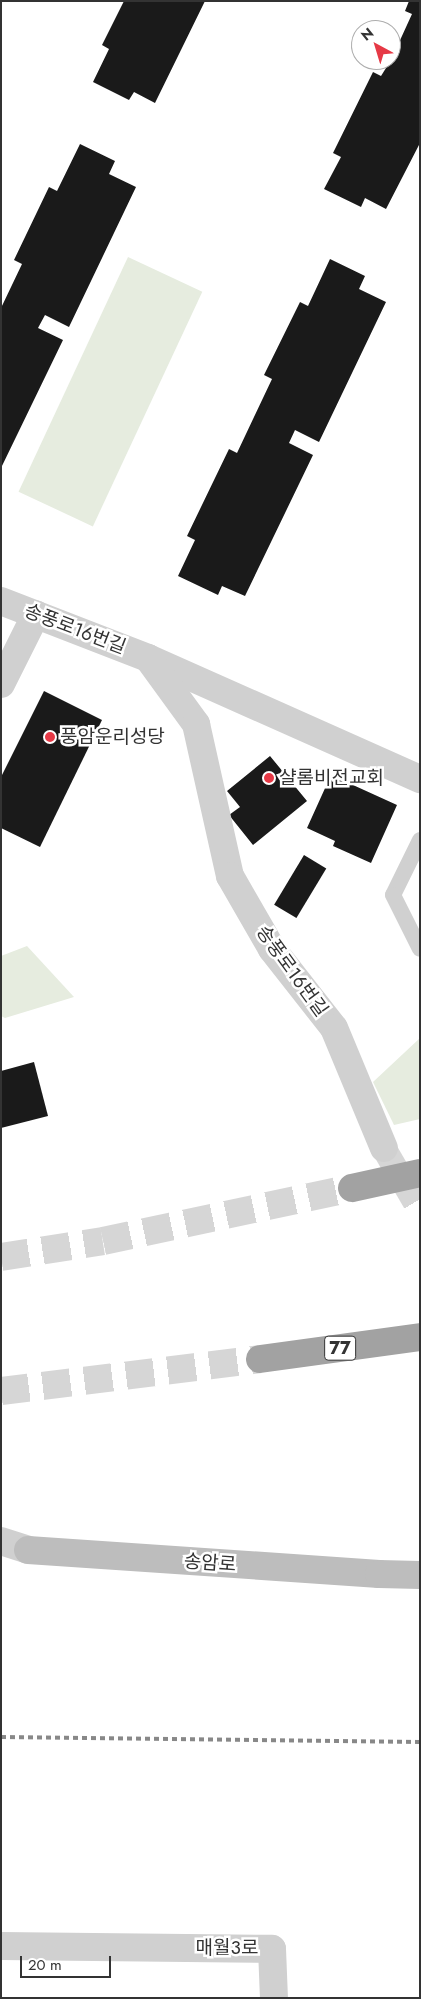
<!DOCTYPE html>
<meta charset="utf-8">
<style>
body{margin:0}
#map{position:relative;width:421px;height:1999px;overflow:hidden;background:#fff;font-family:Jost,"Noto Sans KR",sans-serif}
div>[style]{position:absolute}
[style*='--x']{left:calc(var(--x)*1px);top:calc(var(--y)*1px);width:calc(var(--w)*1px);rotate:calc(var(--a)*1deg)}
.green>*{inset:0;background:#e6ecdf;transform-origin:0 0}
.building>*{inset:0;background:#1a1a1a;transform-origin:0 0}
.pedestrian-tunnel>*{height:25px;margin-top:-12.5px;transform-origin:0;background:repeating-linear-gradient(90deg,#d6d6d6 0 25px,transparent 0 37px)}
.trunk-tunnel>*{height:28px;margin-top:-14px;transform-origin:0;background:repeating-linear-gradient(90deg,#d6d6d6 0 28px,transparent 0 42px)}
.service>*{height:16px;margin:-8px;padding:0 8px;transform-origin:8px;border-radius:8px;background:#d0d0d0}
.minor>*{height:28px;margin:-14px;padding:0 14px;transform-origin:14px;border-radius:14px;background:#d0d0d0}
.tertiary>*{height:28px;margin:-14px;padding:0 14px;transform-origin:14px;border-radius:14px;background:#d0d0d0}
.secondary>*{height:28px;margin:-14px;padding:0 14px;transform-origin:14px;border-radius:14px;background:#bdbdbd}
.trunk>*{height:28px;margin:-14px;padding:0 14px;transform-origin:14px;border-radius:14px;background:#a2a2a2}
.rail>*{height:4px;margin-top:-2px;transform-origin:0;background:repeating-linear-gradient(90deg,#888 0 5px,transparent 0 9px)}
.dots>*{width:14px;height:14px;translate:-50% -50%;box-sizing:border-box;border:2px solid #fff;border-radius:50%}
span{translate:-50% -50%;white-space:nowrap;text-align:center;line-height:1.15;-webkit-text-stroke:5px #fff;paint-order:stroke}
.shield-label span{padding:1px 4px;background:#fff;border:1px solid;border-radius:4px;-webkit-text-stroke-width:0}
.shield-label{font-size:18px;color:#333;font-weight:700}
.street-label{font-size:19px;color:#333}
.poi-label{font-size:19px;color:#333}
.left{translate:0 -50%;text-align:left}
.frame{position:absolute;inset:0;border:2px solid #333;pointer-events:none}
.north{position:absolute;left:351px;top:20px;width:50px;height:50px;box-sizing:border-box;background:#fff;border:1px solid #adadad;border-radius:50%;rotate:321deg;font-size:14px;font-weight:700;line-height:20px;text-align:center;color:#333}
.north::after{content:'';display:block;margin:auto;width:18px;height:22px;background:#e63946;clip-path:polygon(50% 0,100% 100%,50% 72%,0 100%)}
.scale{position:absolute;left:20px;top:1956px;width:91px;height:22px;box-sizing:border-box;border:2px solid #333;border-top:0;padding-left:6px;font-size:15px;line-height:18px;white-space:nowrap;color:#333;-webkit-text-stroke:4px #fff;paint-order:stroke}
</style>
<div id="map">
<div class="green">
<div style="left:128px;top:257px;width:82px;height:259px;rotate:25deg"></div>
<div style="clip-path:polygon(27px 946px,74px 997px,5px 1018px,1px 1016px,1px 956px)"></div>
<div style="clip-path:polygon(420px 1038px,420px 1119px,394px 1125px,373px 1082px)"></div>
</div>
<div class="building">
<div style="clip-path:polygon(124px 1px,205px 1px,155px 103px,134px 92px,129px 100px,93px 82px,109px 49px,102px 45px)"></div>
<div style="clip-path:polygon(409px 1px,420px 1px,420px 143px,386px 209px,365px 198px,361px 207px,324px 189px,341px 157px,333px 153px,373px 72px,381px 76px,391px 60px,412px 14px,405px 11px)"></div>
<div style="clip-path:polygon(80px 144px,115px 161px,109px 174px,136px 187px,69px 327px,45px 315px,38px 328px,63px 340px,1px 468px,1px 308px,22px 264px,14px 260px,49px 187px,57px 191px)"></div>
<div style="clip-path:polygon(330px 259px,365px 276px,359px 289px,386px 302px,319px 442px,295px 430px,289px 443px,313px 455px,245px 596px,222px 586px,218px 595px,178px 576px,195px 540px,187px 536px,229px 449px,237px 453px,272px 379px,264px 375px,300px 302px,308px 306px)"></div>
<div style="clip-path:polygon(44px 691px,102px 720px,40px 847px,1px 828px,1px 777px)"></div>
<div style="clip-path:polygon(270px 756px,307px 801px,253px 845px,229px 815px,240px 807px,227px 791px)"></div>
<div style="clip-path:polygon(331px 775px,397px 805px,371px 863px,333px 846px,335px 841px,307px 828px)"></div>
<div style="left:304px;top:855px;width:26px;height:58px;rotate:31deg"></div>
<div style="clip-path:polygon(34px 1062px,48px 1116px,1px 1128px,1px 1071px)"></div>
</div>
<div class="pedestrian-tunnel">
<div style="--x:384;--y:1148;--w:72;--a:59.9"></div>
</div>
<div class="trunk-tunnel">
<div style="--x:1;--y:1257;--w:103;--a:-8.9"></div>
<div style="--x:103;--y:1241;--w:255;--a:-12"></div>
<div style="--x:1;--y:1391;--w:261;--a:-7"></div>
</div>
<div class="service">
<div style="--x:420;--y:840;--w:61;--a:116.1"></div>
<div style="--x:393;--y:895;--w:60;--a:63.4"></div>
</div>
<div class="minor">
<div style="--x:1;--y:601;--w:158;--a:21.2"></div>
<div style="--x:148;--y:658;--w:298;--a:24"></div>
<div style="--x:148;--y:658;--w:82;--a:54"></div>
<div style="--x:196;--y:724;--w:156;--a:77.4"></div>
<div style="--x:230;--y:876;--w:84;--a:60.1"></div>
<div style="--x:272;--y:949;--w:100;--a:51.9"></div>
<div style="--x:334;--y:1028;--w:130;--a:67.4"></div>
<div style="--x:1;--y:684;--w:78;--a:-63.4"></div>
</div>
<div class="tertiary">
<div style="--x:1;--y:1541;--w:28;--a:18"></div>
<div style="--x:1;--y:1946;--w:271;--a:0.6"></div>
<div style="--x:272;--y:1949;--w:49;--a:87.7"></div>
</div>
<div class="secondary">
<div style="--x:28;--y:1550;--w:352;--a:3.9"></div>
<div style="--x:379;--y:1574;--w:41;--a:1.4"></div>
</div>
<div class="trunk">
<div style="--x:352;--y:1188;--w:70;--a:-12.4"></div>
<div style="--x:260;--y:1359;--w:162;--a:-7.8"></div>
</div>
<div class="rail">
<div style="--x:1;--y:1737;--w:419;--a:0.7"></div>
</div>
<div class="dots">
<div style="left:50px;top:737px;background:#e63946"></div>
<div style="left:269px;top:778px;background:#e63946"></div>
</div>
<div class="shield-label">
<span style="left:340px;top:1348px">77</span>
</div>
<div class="street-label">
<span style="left:75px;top:629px;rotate:21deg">송풍로16번길</span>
<span style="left:292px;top:971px;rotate:54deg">송풍로16번길</span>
<span style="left:210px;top:1563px;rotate:4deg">송암로</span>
<span style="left:227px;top:1948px">매월3로</span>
</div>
<div class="poi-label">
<span class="left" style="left:60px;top:737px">풍암운리성당</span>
<span class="left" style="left:279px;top:778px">샬롬비전교회</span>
</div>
<div class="frame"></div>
<div class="north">N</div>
<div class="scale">20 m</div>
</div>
